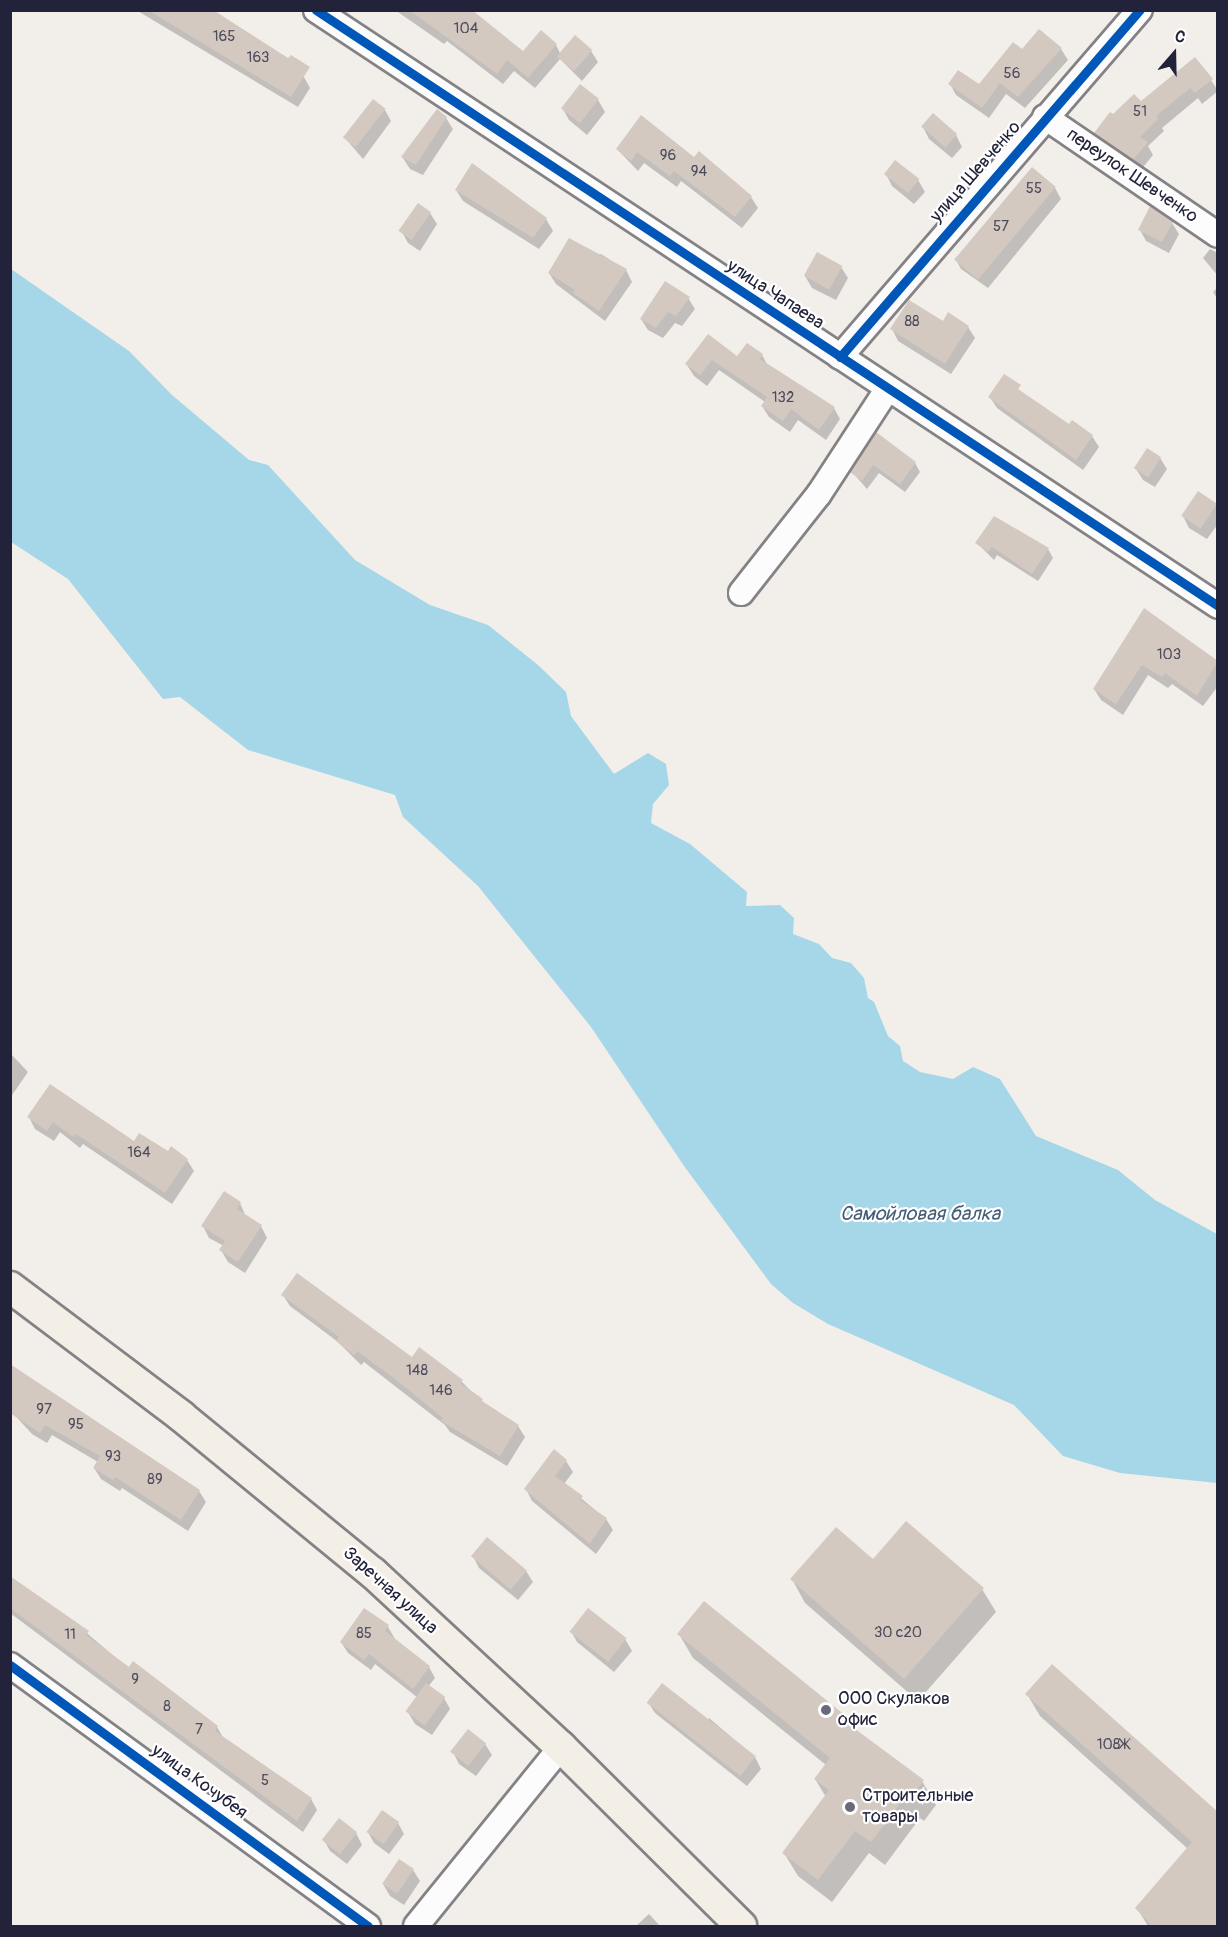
<!DOCTYPE html>
<meta charset="utf-8">
<style>
body{margin:0}
#map{position:relative;width:1228px;height:1937px;overflow:hidden;background:#f2eeea;font-family:Pangolin,sans-serif}
div>[style]{position:absolute}
[style*='--x']{left:calc(var(--x)*1px);top:calc(var(--y)*1px);width:calc(var(--w)*1px);rotate:calc(var(--a)*1deg)}
.water>*{inset:0;background:#a6d7e8}
.shadow>*{inset:0;background:#0003}
.building>*{inset:0;background:#d3c9c1;transform-origin:0 0}
.roads{filter:drop-shadow(2px 0 #848285) drop-shadow(-2px 0 #848285) drop-shadow(0 2px #848285) drop-shadow(0 -2px #848285)}
.minor>*{height:24px;margin:-12px;padding:0 12px;transform-origin:12px;border-radius:12px;background:#fdfcfc}
.major>*{height:30px;margin:-15px;padding:0 15px;transform-origin:15px;border-radius:15px;background:#f3efe7}
.cycleway>*{height:9px;margin:-4.5px;padding:0 4.5px;transform-origin:4.5px;border-radius:4.5px;background:#0057b8}
.dots>*{width:16px;height:16px;translate:-50% -50%;box-sizing:border-box;border:3px solid #fff;border-radius:50%}
span{translate:-50% -50%;white-space:nowrap;text-align:center;line-height:1.15;-webkit-text-stroke:4.5px #fff;paint-order:stroke}
.number-label{font-size:15px;color:#4e4c5c}
.number-label span{-webkit-text-stroke-width:0}
.street-label{font-size:18px;color:#22223b}
.poi-label{font-size:18px;color:#22223b}
.left{translate:0 -50%;text-align:left}
.water-label{font-size:20px;color:#455e77;font-style:italic}
.frame{position:absolute;inset:0;border:12px solid #22223b;pointer-events:none}
.north{position:absolute;left:1144px;top:24px;width:60px;height:60px;-webkit-text-stroke:4px #fff;paint-order:stroke;rotate:20deg;font-size:16px;font-weight:700;line-height:24px;text-align:center;color:#22223b}
.north::after{content:'';display:block;margin:auto;width:21px;height:27px;background:#22223b;clip-path:polygon(50% 0,100% 100%,50% 72%,0 100%)}
</style>
<div id="map">
<div class="water">
<div style="clip-path:polygon(11px 269px,129px 351px,172px 395px,249px 460px,268px 465px,355px 560px,430px 605px,488px 625px,538px 665px,566px 692px,571px 716px,614px 774px,648px 753px,666px 764px,669px 785px,653px 804px,651px 823px,690px 844px,747px 892px,746px 906px,780px 905px,794px 918px,793px 934px,819px 944px,832px 958px,851px 963px,864px 978px,868px 998px,874px 1002px,888px 1036px,900px 1046px,903px 1061px,920px 1072px,953px 1079px,973px 1067px,1000px 1079px,1036px 1136px,1118px 1170px,1155px 1200px,1217px 1234px,1217px 1483px,1120px 1473px,1063px 1456px,1014px 1405px,828px 1324px,793px 1303px,771px 1284px,684px 1166px,591px 1027px,478px 886px,403px 817px,395px 795px,248px 750px,180px 697px,163px 699px,68px 579px,11px 542px)"></div>
</div>
<div class="shadow">
<div style="clip-path:polygon(136px 10px,213px 10px,299px 68px,310px 88px,298px 107px)"></div>
<div style="clip-path:polygon(395px 10px,461px 10px,523px 53px,556px 45px,561px 55px,591px 51px,598px 62px,582px 81px,560px 59px,535px 88px,514px 71px,503px 84px,447px 41px,444px 44px)"></div>
<div style="clip-path:polygon(1061px 49px,1068px 60px,1025px 108px,1006px 94px,989px 118px,956px 95px,950px 84px,979px 87px,1023px 51px)"></div>
<div style="clip-path:polygon(1211px 80px,1218px 91px,1202px 104px,1198px 98px,1162px 128px,1164px 131px,1148px 146px,1153px 155px,1140px 171px,1102px 144px,1096px 133px,1113px 116px,1141px 103px)"></div>
<div style="clip-path:polygon(580px 86px,598px 100px,605px 112px,587px 135px,569px 120px,563px 109px)"></div>
<div style="clip-path:polygon(385px 110px,391px 121px,363px 159px,345px 138px)"></div>
<div style="clip-path:polygon(446px 118px,453px 129px,423px 175px,410px 169px,403px 158px)"></div>
<div style="clip-path:polygon(923px 127px,956px 135px,962px 147px,952px 158px,929px 139px)"></div>
<div style="clip-path:polygon(617px 149px,694px 160px,751px 197px,758px 208px,742px 228px,681px 181px,677px 187px,644px 163px,638px 171px)"></div>
<div style="clip-path:polygon(896px 162px,918px 180px,925px 192px,914px 204px,892px 186px,886px 174px)"></div>
<div style="clip-path:polygon(1055px 188px,1061px 199px,988px 288px,961px 269px,955px 258px)"></div>
<div style="clip-path:polygon(456px 190px,546px 219px,553px 231px,539px 249px,463px 201px)"></div>
<div style="clip-path:polygon(430px 213px,437px 224px,420px 251px,408px 243px,402px 232px)"></div>
<div style="clip-path:polygon(1172px 223px,1179px 234px,1169px 253px,1146px 241px,1140px 230px)"></div>
<div style="clip-path:polygon(1210px 249px,1218px 253px,1218px 276px,1203px 258px)"></div>
<div style="clip-path:polygon(601px 254px,626px 270px,632px 282px,605px 321px,556px 284px,549px 273px)"></div>
<div style="clip-path:polygon(841px 267px,848px 278px,836px 300px,812px 288px,805px 276px)"></div>
<div style="clip-path:polygon(1218px 287px,1218px 300px,1213px 292px)"></div>
<div style="clip-path:polygon(688px 298px,695px 309px,682px 326px,675px 323px,663px 338px,648px 330px,641px 319px)"></div>
<div style="clip-path:polygon(968px 327px,975px 338px,951px 374px,898px 341px,892px 329px)"></div>
<div style="clip-path:polygon(708px 336px,738px 358px,762px 355px,768px 366px,834px 408px,840px 419px,826px 440px,798px 420px,790px 432px,769px 417px,762px 406px,765px 402px,719px 370px,707px 386px,694px 376px,687px 365px)"></div>
<div style="clip-path:polygon(1005px 376px,1025px 396px,1069px 426px,1092px 436px,1099px 447px,1083px 470px,997px 408px,990px 397px)"></div>
<div style="clip-path:polygon(877px 434px,915px 463px,920px 472px,905px 492px,879px 473px,867px 489px,852px 472px)"></div>
<div style="clip-path:polygon(1160px 458px,1167px 469px,1155px 487px,1143px 480px,1136px 469px)"></div>
<div style="clip-path:polygon(1216px 505px,1218px 524px,1207px 539px,1189px 528px,1183px 516px)"></div>
<div style="clip-path:polygon(977px 543px,1048px 549px,1053px 558px,1038px 581px,997px 555px,994px 560px)"></div>
<div style="clip-path:polygon(1145px 610px,1218px 662px,1218px 686px,1203px 706px,1172px 684px,1168px 688px,1148px 675px,1123px 715px,1101px 700px,1094px 689px)"></div>
<div style="clip-path:polygon(10px 1053px,28px 1072px,10px 1098px)"></div>
<div style="clip-path:polygon(50px 1086px,134px 1144px,187px 1160px,194px 1171px,172px 1204px,83px 1144px,80px 1148px,60px 1132px,54px 1141px,35px 1129px,29px 1117px)"></div>
<div style="clip-path:polygon(224px 1194px,240px 1203px,246px 1217px,261px 1226px,267px 1238px,245px 1273px,228px 1262px,221px 1250px,224px 1246px,209px 1238px,203px 1226px)"></div>
<div style="clip-path:polygon(283px 1295px,461px 1381px,486px 1406px,518px 1426px,525px 1437px,507px 1466px,450px 1432px,445px 1425px,364px 1362px,361px 1365px,338px 1342px,290px 1306px)"></div>
<div style="clip-path:polygon(10px 1410px,199px 1491px,206px 1502px,188px 1531px,122px 1488px,120px 1491px,101px 1479px,94px 1468px,98px 1462px,52px 1435px,47px 1443px,32px 1434px)"></div>
<div style="clip-path:polygon(566px 1461px,573px 1472px,564px 1484px,606px 1519px,613px 1530px,596px 1554px,532px 1501px,526px 1489px)"></div>
<div style="clip-path:polygon(487px 1539px,526px 1571px,533px 1582px,518px 1600px,479px 1568px,473px 1556px)"></div>
<div style="clip-path:polygon(873px 1561px,982px 1589px,996px 1612px,918px 1701px,805px 1603px,792px 1579px)"></div>
<div style="clip-path:polygon(10px 1579px,69px 1618px,129px 1669px,153px 1678px,217px 1727px,224px 1739px,311px 1799px,317px 1810px,303px 1832px,10px 1613px)"></div>
<div style="clip-path:polygon(388px 1627px,395px 1639px,429px 1667px,435px 1678px,428px 1687px,444px 1698px,450px 1709px,432px 1735px,415px 1724px,408px 1712px,418px 1698px,375px 1664px,371px 1670px,348px 1653px,341px 1642px)"></div>
<div style="clip-path:polygon(571px 1631px,625px 1639px,632px 1651px,614px 1672px,577px 1642px)"></div>
<div style="clip-path:polygon(679px 1634px,845px 1717px,850px 1727px,922px 1781px,936px 1805px,924px 1821px,920px 1818px,885px 1865px,869px 1853px,832px 1902px,798px 1876px,784px 1853px,826px 1797px,815px 1779px,826px 1765px,693px 1658px)"></div>
<div style="clip-path:polygon(1027px 1694px,1218px 1814px,1218px 1926px,1148px 1926px,1137px 1908px,1188px 1849px,1040px 1716px)"></div>
<div style="clip-path:polygon(648px 1702px,707px 1722px,709px 1718px,755px 1757px,761px 1769px,747px 1786px,655px 1713px)"></div>
<div style="clip-path:polygon(485px 1744px,492px 1755px,476px 1776px,459px 1764px,453px 1752px)"></div>
<div style="clip-path:polygon(398px 1823px,404px 1834px,389px 1854px,374px 1843px,368px 1832px)"></div>
<div style="clip-path:polygon(356px 1833px,362px 1845px,347px 1864px,330px 1851px,324px 1840px)"></div>
<div style="clip-path:polygon(413px 1870px,420px 1881px,404px 1905px,390px 1896px,383px 1884px)"></div>
<div style="clip-path:polygon(649px 1914px,660px 1926px,636px 1926px)"></div>
</div>
<div class="building">
<div style="clip-path:polygon(148px 10px,213px 10px,288px 58px,291px 55px,310px 67px,291px 97px)"></div>
<div style="clip-path:polygon(409px 10px,472px 10px,523px 51px,541px 30px,557px 44px,528px 78px,507px 60px,497px 74px)"></div>
<div style="clip-path:polygon(1039px 29px,1062px 48px,1018px 97px,1000px 83px,982px 108px,948px 84px,958px 70px,979px 84px,1013px 42px,1022px 49px)"></div>
<div style="left:575px;top:35px;width:23px;height:28px;rotate:41deg"></div>
<div style="clip-path:polygon(1195px 57px,1213px 79px,1195px 93px,1190px 88px,1156px 116px,1158px 119px,1140px 137px,1148px 142px,1133px 160px,1094px 133px,1110px 112px,1113px 114px,1134px 94px,1141px 101px)"></div>
<div style="left:580px;top:84px;width:24px;height:31px;rotate:38deg"></div>
<div style="left:373px;top:99px;width:16px;height:49px;rotate:38deg"></div>
<div style="clip-path:polygon(437px 109px,447px 117px,416px 165px,401px 157px)"></div>
<div style="left:933px;top:113px;width:32px;height:18px;rotate:41deg"></div>
<div style="clip-path:polygon(641px 115px,694px 157px,699px 151px,752px 196px,735px 217px,674px 171px,670px 176px,637px 152px,631px 161px,616px 149px)"></div>
<div style="left:895px;top:160px;width:31px;height:18px;rotate:38deg"></div>
<div style="clip-path:polygon(472px 163px,547px 218px,533px 238px,455px 190px)"></div>
<div style="left:1032px;top:167px;width:31px;height:121px;rotate:40deg"></div>
<div style="left:418px;top:203px;width:16px;height:34px;rotate:35deg"></div>
<div style="clip-path:polygon(1150px 206px,1173px 222px,1162px 242px,1138px 230px)"></div>
<div style="clip-path:polygon(569px 238px,627px 269px,599px 311px,573px 293px,575px 290px,548px 273px)"></div>
<div style="left:817px;top:252px;width:29px;height:27px;rotate:29deg"></div>
<div style="clip-path:polygon(665px 281px,690px 297px,676px 316px,668px 312px,656px 328px,640px 319px)"></div>
<div style="clip-path:polygon(909px 300px,943px 321px,948px 312px,969px 326px,945px 364px,890px 329px)"></div>
<div style="clip-path:polygon(708px 334px,737px 356px,747px 343px,763px 354px,760px 359px,835px 407px,819px 430px,791px 409px,783px 421px,761px 406px,767px 397px,712px 360px,700px 375px,685px 364px)"></div>
<div style="clip-path:polygon(1004px 374px,1021px 385px,1018px 389px,1069px 424px,1072px 420px,1093px 435px,1076px 460px,988px 397px)"></div>
<div style="clip-path:polygon(876px 432px,916px 462px,900px 484px,873px 465px,862px 481px,850px 472px)"></div>
<div style="left:1147px;top:448px;width:17px;height:24px;rotate:33deg"></div>
<div style="left:1198px;top:491px;width:23px;height:30px;rotate:34deg"></div>
<div style="clip-path:polygon(994px 516px,1049px 548px,1032px 574px,992px 547px,988px 552px,975px 543px)"></div>
<div style="clip-path:polygon(1144px 608px,1218px 661px,1197px 696px,1165px 673px,1162px 677px,1142px 665px,1116px 704px,1093px 689px)"></div>
<div style="clip-path:polygon(50px 1084px,134px 1141px,139px 1133px,168px 1151px,171px 1146px,188px 1159px,165px 1193px,76px 1134px,73px 1137px,53px 1122px,47px 1131px,27px 1117px)"></div>
<div style="clip-path:polygon(224px 1191px,241px 1202px,237px 1209px,262px 1225px,238px 1262px,219px 1250px,225px 1241px,201px 1226px)"></div>
<div style="clip-path:polygon(297px 1273px,412px 1357px,419px 1347px,463px 1380px,460px 1383px,483px 1399px,482px 1401px,519px 1425px,500px 1456px,441px 1421px,443px 1418px,395px 1379px,357px 1351px,354px 1355px,336px 1341px,339px 1337px,281px 1295px)"></div>
<div style="clip-path:polygon(10px 1364px,200px 1490px,181px 1520px,115px 1477px,113px 1480px,93px 1468px,100px 1456px,45px 1425px,40px 1433px,10px 1413px)"></div>
<div style="clip-path:polygon(554px 1449px,567px 1460px,555px 1476px,583px 1496px,580px 1500px,607px 1518px,590px 1544px,524px 1489px)"></div>
<div style="clip-path:polygon(906px 1521px,984px 1588px,904px 1679px,790px 1579px,836px 1527px,873px 1559px)"></div>
<div style="left:487px;top:1537px;width:52px;height:25px;rotate:40deg"></div>
<div style="clip-path:polygon(10px 1576px,89px 1631px,86px 1635px,129px 1667px,133px 1661px,218px 1726px,215px 1731px,312px 1798px,297px 1821px,10px 1608px)"></div>
<div style="clip-path:polygon(704px 1601px,846px 1716px,843px 1720px,924px 1780px,910px 1799px,906px 1796px,871px 1842px,855px 1831px,818px 1880px,782px 1853px,829px 1790px,814px 1779px,830px 1758px,677px 1634px)"></div>
<div style="clip-path:polygon(364px 1608px,389px 1625px,385px 1631px,430px 1666px,413px 1689px,369px 1654px,364px 1660px,340px 1642px)"></div>
<div style="left:588px;top:1608px;width:49px;height:30px;rotate:38deg"></div>
<div style="clip-path:polygon(1052px 1664px,1218px 1812px,1218px 1926px,1152px 1926px,1135px 1908px,1192px 1842px,1025px 1694px)"></div>
<div style="left:426px;top:1683px;width:24px;height:35px;rotate:36deg"></div>
<div style="left:662px;top:1683px;width:119px;height:25px;rotate:38deg"></div>
<div style="left:468px;top:1729px;width:23px;height:29px;rotate:38deg"></div>
<div style="left:382px;top:1810px;width:21px;height:27px;rotate:35deg"></div>
<div style="left:339px;top:1818px;width:23px;height:28px;rotate:38deg"></div>
<div style="left:399px;top:1859px;width:18px;height:30px;rotate:34deg"></div>
</div>
<div class="roads">
<div class="minor">
<div style="--x:316;--y:10;--w:1081;--a:33.45"></div>
<div style="--x:1045;--y:117;--w:209;--a:34.3"></div>
<div style="--x:840;--y:357;--w:459;--a:-49.2"></div>
<div style="--x:741;--y:593;--w:126;--a:-51.8"></div>
<div style="--x:819;--y:494;--w:126;--a:-56.9"></div>
<div style="--x:10;--y:1665;--w:443;--a:36.1"></div>
<div style="--x:416;--y:1926;--w:230;--a:-51"></div>
</div>
<div class="major">
<div style="--x:10;--y:1287;--w:214;--a:37"></div>
<div style="--x:181;--y:1416;--w:248;--a:39.3"></div>
<div style="--x:373;--y:1573;--w:256;--a:42.8"></div>
<div style="--x:561;--y:1747;--w:254;--a:44.8"></div>
</div>
</div>
<div class="cycleway">
<div style="--x:316;--y:10;--w:1081;--a:33.45"></div>
<div style="--x:840;--y:357;--w:459;--a:-49.2"></div>
<div style="--x:10;--y:1665;--w:443;--a:36.1"></div>
</div>
<div class="dots">
<div style="left:826px;top:1710px;background:#6b6978"></div>
<div style="left:850px;top:1807px;background:#6b6978"></div>
</div>
<div class="number-label">
<span style="left:466px;top:29px">104</span>
<span style="left:224px;top:37px">165</span>
<span style="left:258px;top:58px">163</span>
<span style="left:1012px;top:74px">56</span>
<span style="left:1140px;top:112px">51</span>
<span style="left:668px;top:156px">96</span>
<span style="left:699px;top:172px">94</span>
<span style="left:1034px;top:189px">55</span>
<span style="left:1001px;top:227px">57</span>
<span style="left:912px;top:322px">88</span>
<span style="left:783px;top:398px">132</span>
<span style="left:1169px;top:655px">103</span>
<span style="left:139px;top:1153px">164</span>
<span style="left:417px;top:1371px">148</span>
<span style="left:441px;top:1391px">146</span>
<span style="left:44px;top:1410px">97</span>
<span style="left:76px;top:1425px">95</span>
<span style="left:113px;top:1457px">93</span>
<span style="left:155px;top:1480px">89</span>
<span style="left:898px;top:1633px">30 с20</span>
<span style="left:364px;top:1634px">85</span>
<span style="left:70px;top:1635px">11</span>
<span style="left:135px;top:1680px">9</span>
<span style="left:167px;top:1707px">8</span>
<span style="left:199px;top:1730px">7</span>
<span style="left:1113px;top:1745px">108Ж</span>
<span style="left:265px;top:1781px">5</span>
</div>
<div class="street-label">
<span style="left:976px;top:172px;rotate:-49deg">улица Шевченко</span>
<span style="left:1132px;top:176px;rotate:34deg">переулок Шевченко</span>
<span style="left:775px;top:295px;rotate:33deg">улица Чапаева</span>
<span style="left:390px;top:1591px;rotate:42deg">Заречная улица</span>
<span style="left:199px;top:1782px;rotate:36deg">улица Кочубея</span>
</div>
<div class="poi-label">
<span class="left" style="left:838px;top:1710px">ООО Скулаков<br>офис</span>
<span class="left" style="left:862px;top:1807px">Строительные<br>товары</span>
</div>
<div class="water-label">
<span style="left:920px;top:1213px">Самойловая балка</span>
</div>
<div class="frame"></div>
<div class="north">С</div>
</div>
